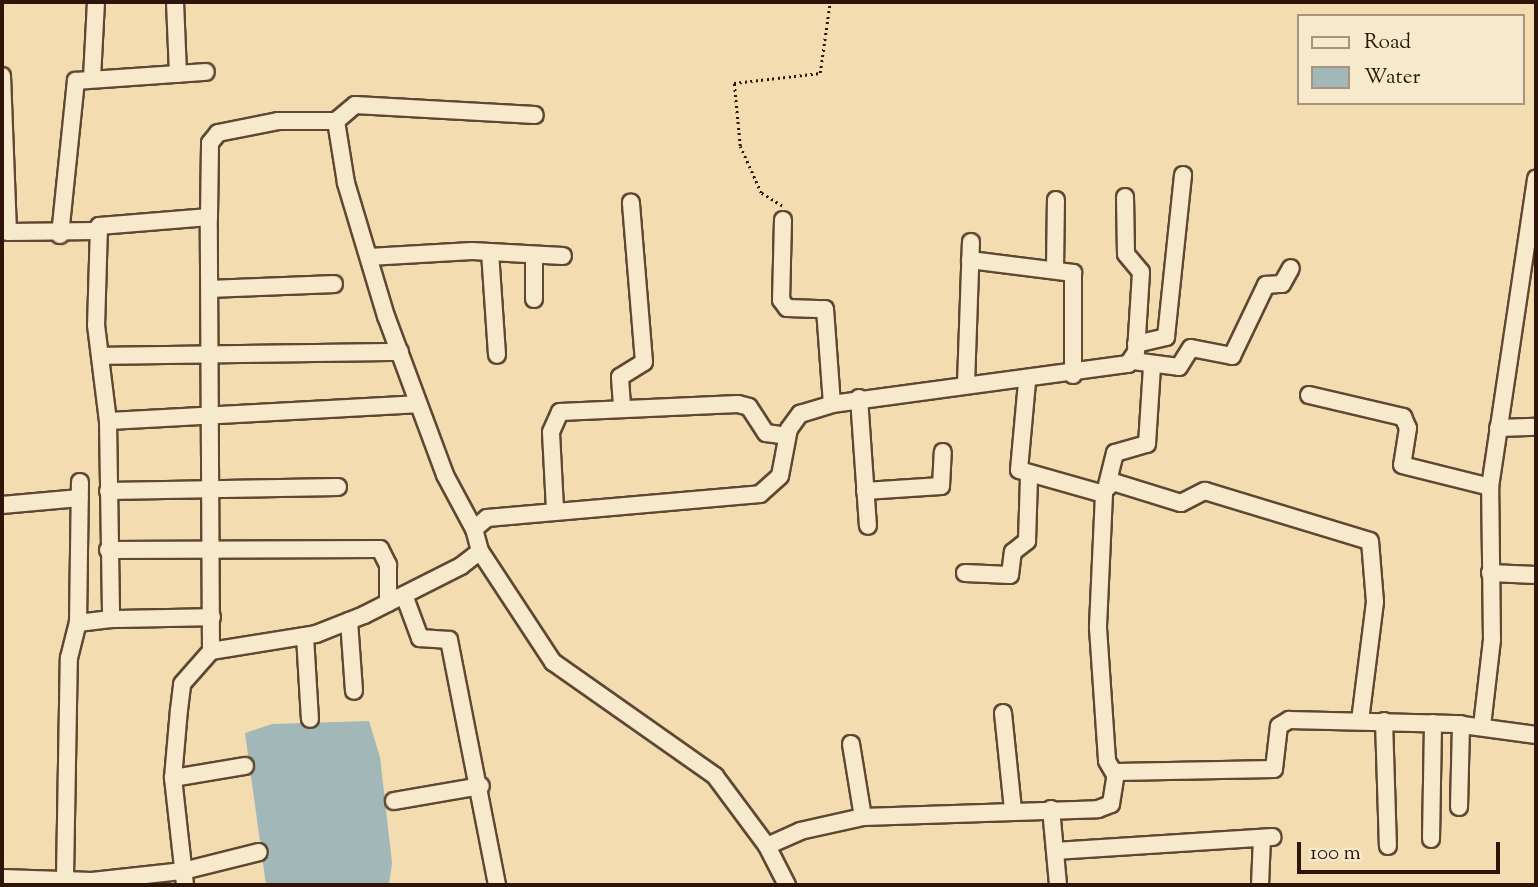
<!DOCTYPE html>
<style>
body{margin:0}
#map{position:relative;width:1538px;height:887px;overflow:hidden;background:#f3ddb0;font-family:"Sorts Mill Goudy",serif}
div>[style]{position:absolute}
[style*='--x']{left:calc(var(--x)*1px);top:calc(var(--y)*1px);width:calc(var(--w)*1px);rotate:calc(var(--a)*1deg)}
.water>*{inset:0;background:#a2b8b8}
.path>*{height:2.5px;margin-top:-1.25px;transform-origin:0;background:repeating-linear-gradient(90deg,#2f1509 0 2px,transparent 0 5.5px)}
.roads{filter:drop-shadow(2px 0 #604733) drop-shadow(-2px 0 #604733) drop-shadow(0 2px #604733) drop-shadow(0 -2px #604733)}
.street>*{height:16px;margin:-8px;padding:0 8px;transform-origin:8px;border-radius:8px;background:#f7e9cc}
span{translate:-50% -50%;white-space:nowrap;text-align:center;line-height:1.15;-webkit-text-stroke:6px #f7e9cc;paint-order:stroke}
.frame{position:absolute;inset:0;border:4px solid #2f1509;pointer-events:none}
.legend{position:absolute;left:1297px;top:14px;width:228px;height:91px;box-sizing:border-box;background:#f7e9cc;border:2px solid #a7947e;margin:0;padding:9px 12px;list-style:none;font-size:21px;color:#2f1509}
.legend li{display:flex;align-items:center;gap:14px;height:35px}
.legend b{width:35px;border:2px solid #a7947e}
.scale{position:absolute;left:1297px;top:842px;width:203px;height:32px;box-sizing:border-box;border:4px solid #2f1509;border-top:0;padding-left:9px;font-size:21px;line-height:24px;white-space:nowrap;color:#2f1509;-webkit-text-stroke:5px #f7e9cc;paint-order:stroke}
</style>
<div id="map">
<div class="water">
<div style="clip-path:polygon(369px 721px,380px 757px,392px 863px,389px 885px,266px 885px,245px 733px,272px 724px)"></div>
</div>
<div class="path">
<div style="--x:782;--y:206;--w:25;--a:-148"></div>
<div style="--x:761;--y:193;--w:51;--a:-114.1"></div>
<div style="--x:740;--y:146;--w:63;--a:-95.4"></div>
<div style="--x:734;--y:83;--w:87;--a:-6.6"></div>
<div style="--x:820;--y:73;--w:72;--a:-82"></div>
</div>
<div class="roads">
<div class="street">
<div style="--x:175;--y:2;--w:72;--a:87.6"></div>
<div style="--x:2;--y:76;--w:156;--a:87.8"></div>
<div style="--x:8;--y:232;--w:89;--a:-0.6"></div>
<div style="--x:92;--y:78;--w:76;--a:-87"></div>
<div style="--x:336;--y:121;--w:25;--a:-40"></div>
<div style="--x:355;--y:105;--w:180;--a:3.2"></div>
<div style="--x:209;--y:217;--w:110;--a:175.3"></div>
<div style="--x:99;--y:226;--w:99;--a:91.7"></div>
<div style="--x:96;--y:325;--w:97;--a:82.9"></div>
<div style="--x:108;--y:421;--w:198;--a:89.1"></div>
<div style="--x:111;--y:619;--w:101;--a:-1.1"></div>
<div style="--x:783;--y:220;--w:80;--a:91.4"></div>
<div style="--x:781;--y:300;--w:10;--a:53"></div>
<div style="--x:787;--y:308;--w:38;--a:2"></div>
<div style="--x:825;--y:309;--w:95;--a:85.8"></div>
<div style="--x:60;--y:235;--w:155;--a:-84.1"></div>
<div style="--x:76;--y:81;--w:130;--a:-4"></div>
<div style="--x:490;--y:252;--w:103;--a:86.1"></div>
<div style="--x:534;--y:255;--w:44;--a:90"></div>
<div style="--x:369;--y:257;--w:103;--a:-3.3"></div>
<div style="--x:472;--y:251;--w:91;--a:3.1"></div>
<div style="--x:970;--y:260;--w:104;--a:7.2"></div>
<div style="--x:1073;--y:273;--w:102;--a:90"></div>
<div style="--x:1055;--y:269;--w:69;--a:-89.2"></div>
<div style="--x:210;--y:289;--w:124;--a:-2.3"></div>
<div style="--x:1136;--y:344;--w:31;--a:-13"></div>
<div style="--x:1166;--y:337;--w:163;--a:-84"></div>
<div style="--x:100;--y:356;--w:300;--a:-0.8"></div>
<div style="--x:1133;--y:361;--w:46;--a:7.4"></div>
<div style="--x:1179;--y:367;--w:22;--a:-58"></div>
<div style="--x:1191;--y:348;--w:42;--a:11"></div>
<div style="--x:1232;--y:356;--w:79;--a:-64.4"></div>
<div style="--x:1266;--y:285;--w:16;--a:-4"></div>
<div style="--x:1282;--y:284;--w:18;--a:-61"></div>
<div style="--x:1027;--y:382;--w:88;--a:95.2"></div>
<div style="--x:1019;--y:470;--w:88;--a:15.8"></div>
<div style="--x:1104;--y:494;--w:134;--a:92.6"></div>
<div style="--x:1098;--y:628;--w:133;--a:86.1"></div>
<div style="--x:1107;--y:761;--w:14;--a:60"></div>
<div style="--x:966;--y:384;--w:142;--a:-88"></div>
<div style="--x:1309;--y:395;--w:97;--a:13.2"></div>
<div style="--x:1403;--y:417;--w:12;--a:66"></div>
<div style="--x:1408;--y:428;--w:37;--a:99"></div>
<div style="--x:1402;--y:465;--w:91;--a:14"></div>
<div style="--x:859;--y:398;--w:128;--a:86"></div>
<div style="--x:622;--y:406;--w:29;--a:-94"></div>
<div style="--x:620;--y:377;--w:28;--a:-32"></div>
<div style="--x:644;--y:362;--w:160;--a:-94.7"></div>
<div style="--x:108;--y:421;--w:310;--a:-3.1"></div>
<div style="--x:1498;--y:428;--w:38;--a:-2"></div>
<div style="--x:1107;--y:485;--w:33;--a:-76"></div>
<div style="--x:1115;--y:453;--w:33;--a:-16"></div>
<div style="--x:1147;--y:444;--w:78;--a:-86.3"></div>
<div style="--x:108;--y:491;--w:230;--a:-1"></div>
<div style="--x:865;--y:491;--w:76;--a:-3.8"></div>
<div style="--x:941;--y:486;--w:34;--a:-87"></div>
<div style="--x:1104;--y:491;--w:13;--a:-45"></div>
<div style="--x:1113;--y:482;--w:71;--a:17.2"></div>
<div style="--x:1181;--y:503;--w:27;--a:-27"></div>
<div style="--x:1205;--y:491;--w:172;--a:16.9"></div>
<div style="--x:1370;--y:541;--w:61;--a:85.3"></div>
<div style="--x:1375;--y:602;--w:119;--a:97.2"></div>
<div style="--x:2;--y:505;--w:78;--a:-5.1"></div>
<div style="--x:555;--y:509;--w:77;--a:-93"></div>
<div style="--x:551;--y:432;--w:22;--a:-66"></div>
<div style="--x:560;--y:412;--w:178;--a:-2.6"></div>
<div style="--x:738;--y:404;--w:11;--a:15"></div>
<div style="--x:749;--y:407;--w:31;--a:57"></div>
<div style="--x:766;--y:433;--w:21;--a:8"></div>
<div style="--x:108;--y:550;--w:272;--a:-0.2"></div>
<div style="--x:380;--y:549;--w:18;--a:63"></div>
<div style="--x:388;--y:565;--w:38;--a:90"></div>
<div style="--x:480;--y:551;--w:133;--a:56.7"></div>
<div style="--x:553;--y:662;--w:198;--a:35.1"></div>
<div style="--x:715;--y:776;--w:87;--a:53.4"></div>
<div style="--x:767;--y:846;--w:44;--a:62.9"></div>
<div style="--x:965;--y:573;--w:45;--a:2.5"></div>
<div style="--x:1010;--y:575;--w:23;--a:-83"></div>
<div style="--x:1013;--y:552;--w:18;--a:-38"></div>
<div style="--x:1027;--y:541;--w:63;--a:-88.2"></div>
<div style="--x:1490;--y:573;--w:46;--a:2.5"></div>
<div style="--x:404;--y:595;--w:46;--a:69.6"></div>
<div style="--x:420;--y:638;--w:29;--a:4"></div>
<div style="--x:449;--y:640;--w:250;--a:78.9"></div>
<div style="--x:349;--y:621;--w:70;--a:85.9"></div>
<div style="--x:78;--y:623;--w:141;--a:-89.2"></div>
<div style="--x:305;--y:636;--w:83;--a:86.6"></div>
<div style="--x:211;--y:651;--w:434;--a:-90.3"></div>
<div style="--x:209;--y:217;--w:74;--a:-89.2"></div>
<div style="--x:210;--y:143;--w:13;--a:-51"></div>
<div style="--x:218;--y:133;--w:61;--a:-11.3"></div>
<div style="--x:278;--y:121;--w:58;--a:0"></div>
<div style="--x:336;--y:121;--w:63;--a:80.8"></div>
<div style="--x:346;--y:183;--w:139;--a:73.3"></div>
<div style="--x:386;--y:316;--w:170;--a:69.6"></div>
<div style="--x:445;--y:475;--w:61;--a:61.8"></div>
<div style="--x:1003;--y:713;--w:97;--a:84.1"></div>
<div style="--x:1384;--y:721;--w:125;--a:88.2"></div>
<div style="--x:1482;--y:726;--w:87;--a:-83.4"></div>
<div style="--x:1492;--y:640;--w:153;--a:-90.7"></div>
<div style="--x:1490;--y:487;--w:312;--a:-81.5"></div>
<div style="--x:851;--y:744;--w:74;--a:80.7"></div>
<div style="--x:173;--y:778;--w:73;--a:-9.5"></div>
<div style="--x:394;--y:801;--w:88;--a:-9.8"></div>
<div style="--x:1459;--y:807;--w:83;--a:-88.6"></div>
<div style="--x:1051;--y:809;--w:76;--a:84.7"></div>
<div style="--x:1431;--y:839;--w:116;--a:-89"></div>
<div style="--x:767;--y:846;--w:36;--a:-24"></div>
<div style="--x:800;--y:831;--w:65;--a:-12.5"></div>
<div style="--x:863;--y:817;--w:235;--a:-1.9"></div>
<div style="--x:1098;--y:809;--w:14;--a:-21"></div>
<div style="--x:1111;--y:804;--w:32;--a:-81"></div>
<div style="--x:1116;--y:772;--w:158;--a:-1.1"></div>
<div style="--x:1274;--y:769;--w:43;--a:-83.4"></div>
<div style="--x:1279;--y:726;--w:12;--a:-31"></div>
<div style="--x:1289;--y:720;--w:166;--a:1.4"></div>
<div style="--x:1455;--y:724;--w:82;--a:7.7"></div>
<div style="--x:1055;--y:851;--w:218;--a:-3.7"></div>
<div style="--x:65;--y:877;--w:219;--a:-89"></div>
<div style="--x:69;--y:658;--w:36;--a:-76"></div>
<div style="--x:78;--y:623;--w:33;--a:-7"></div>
<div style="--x:2;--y:878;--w:90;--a:1.9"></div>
<div style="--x:92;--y:881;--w:92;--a:-6.3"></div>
<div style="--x:183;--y:871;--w:78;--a:-14"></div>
<div style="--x:185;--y:885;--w:108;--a:-96.4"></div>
<div style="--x:173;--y:778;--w:68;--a:-85"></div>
<div style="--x:179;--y:710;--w:26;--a:-83"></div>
<div style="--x:182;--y:684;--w:44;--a:-48.7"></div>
<div style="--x:211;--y:651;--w:106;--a:-9.2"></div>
<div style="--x:316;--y:634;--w:52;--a:-21.6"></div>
<div style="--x:364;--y:615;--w:109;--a:-26.8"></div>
<div style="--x:461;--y:566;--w:24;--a:-38"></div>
<div style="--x:480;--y:551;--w:23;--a:-105"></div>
<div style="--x:474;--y:529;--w:17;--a:-40"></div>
<div style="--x:487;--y:518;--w:274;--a:-5"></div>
<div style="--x:760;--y:494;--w:27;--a:-42"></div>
<div style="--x:780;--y:476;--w:48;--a:-79.2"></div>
<div style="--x:789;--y:429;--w:19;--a:-54"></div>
<div style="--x:800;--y:414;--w:34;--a:-17"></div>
<div style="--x:832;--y:404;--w:299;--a:-7.7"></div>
<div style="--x:1128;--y:364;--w:14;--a:-56"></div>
<div style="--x:1136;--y:352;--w:80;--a:-86.4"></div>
<div style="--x:1141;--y:272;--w:23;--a:-130"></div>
<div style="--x:1126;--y:254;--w:57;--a:-91"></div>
<div style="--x:1260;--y:885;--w:47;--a:-87.6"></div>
</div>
</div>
<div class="frame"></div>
<ul class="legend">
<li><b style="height:9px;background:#f7e9cc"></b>Road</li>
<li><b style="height:19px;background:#a2b8b8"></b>Water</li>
</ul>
<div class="scale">100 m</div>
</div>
